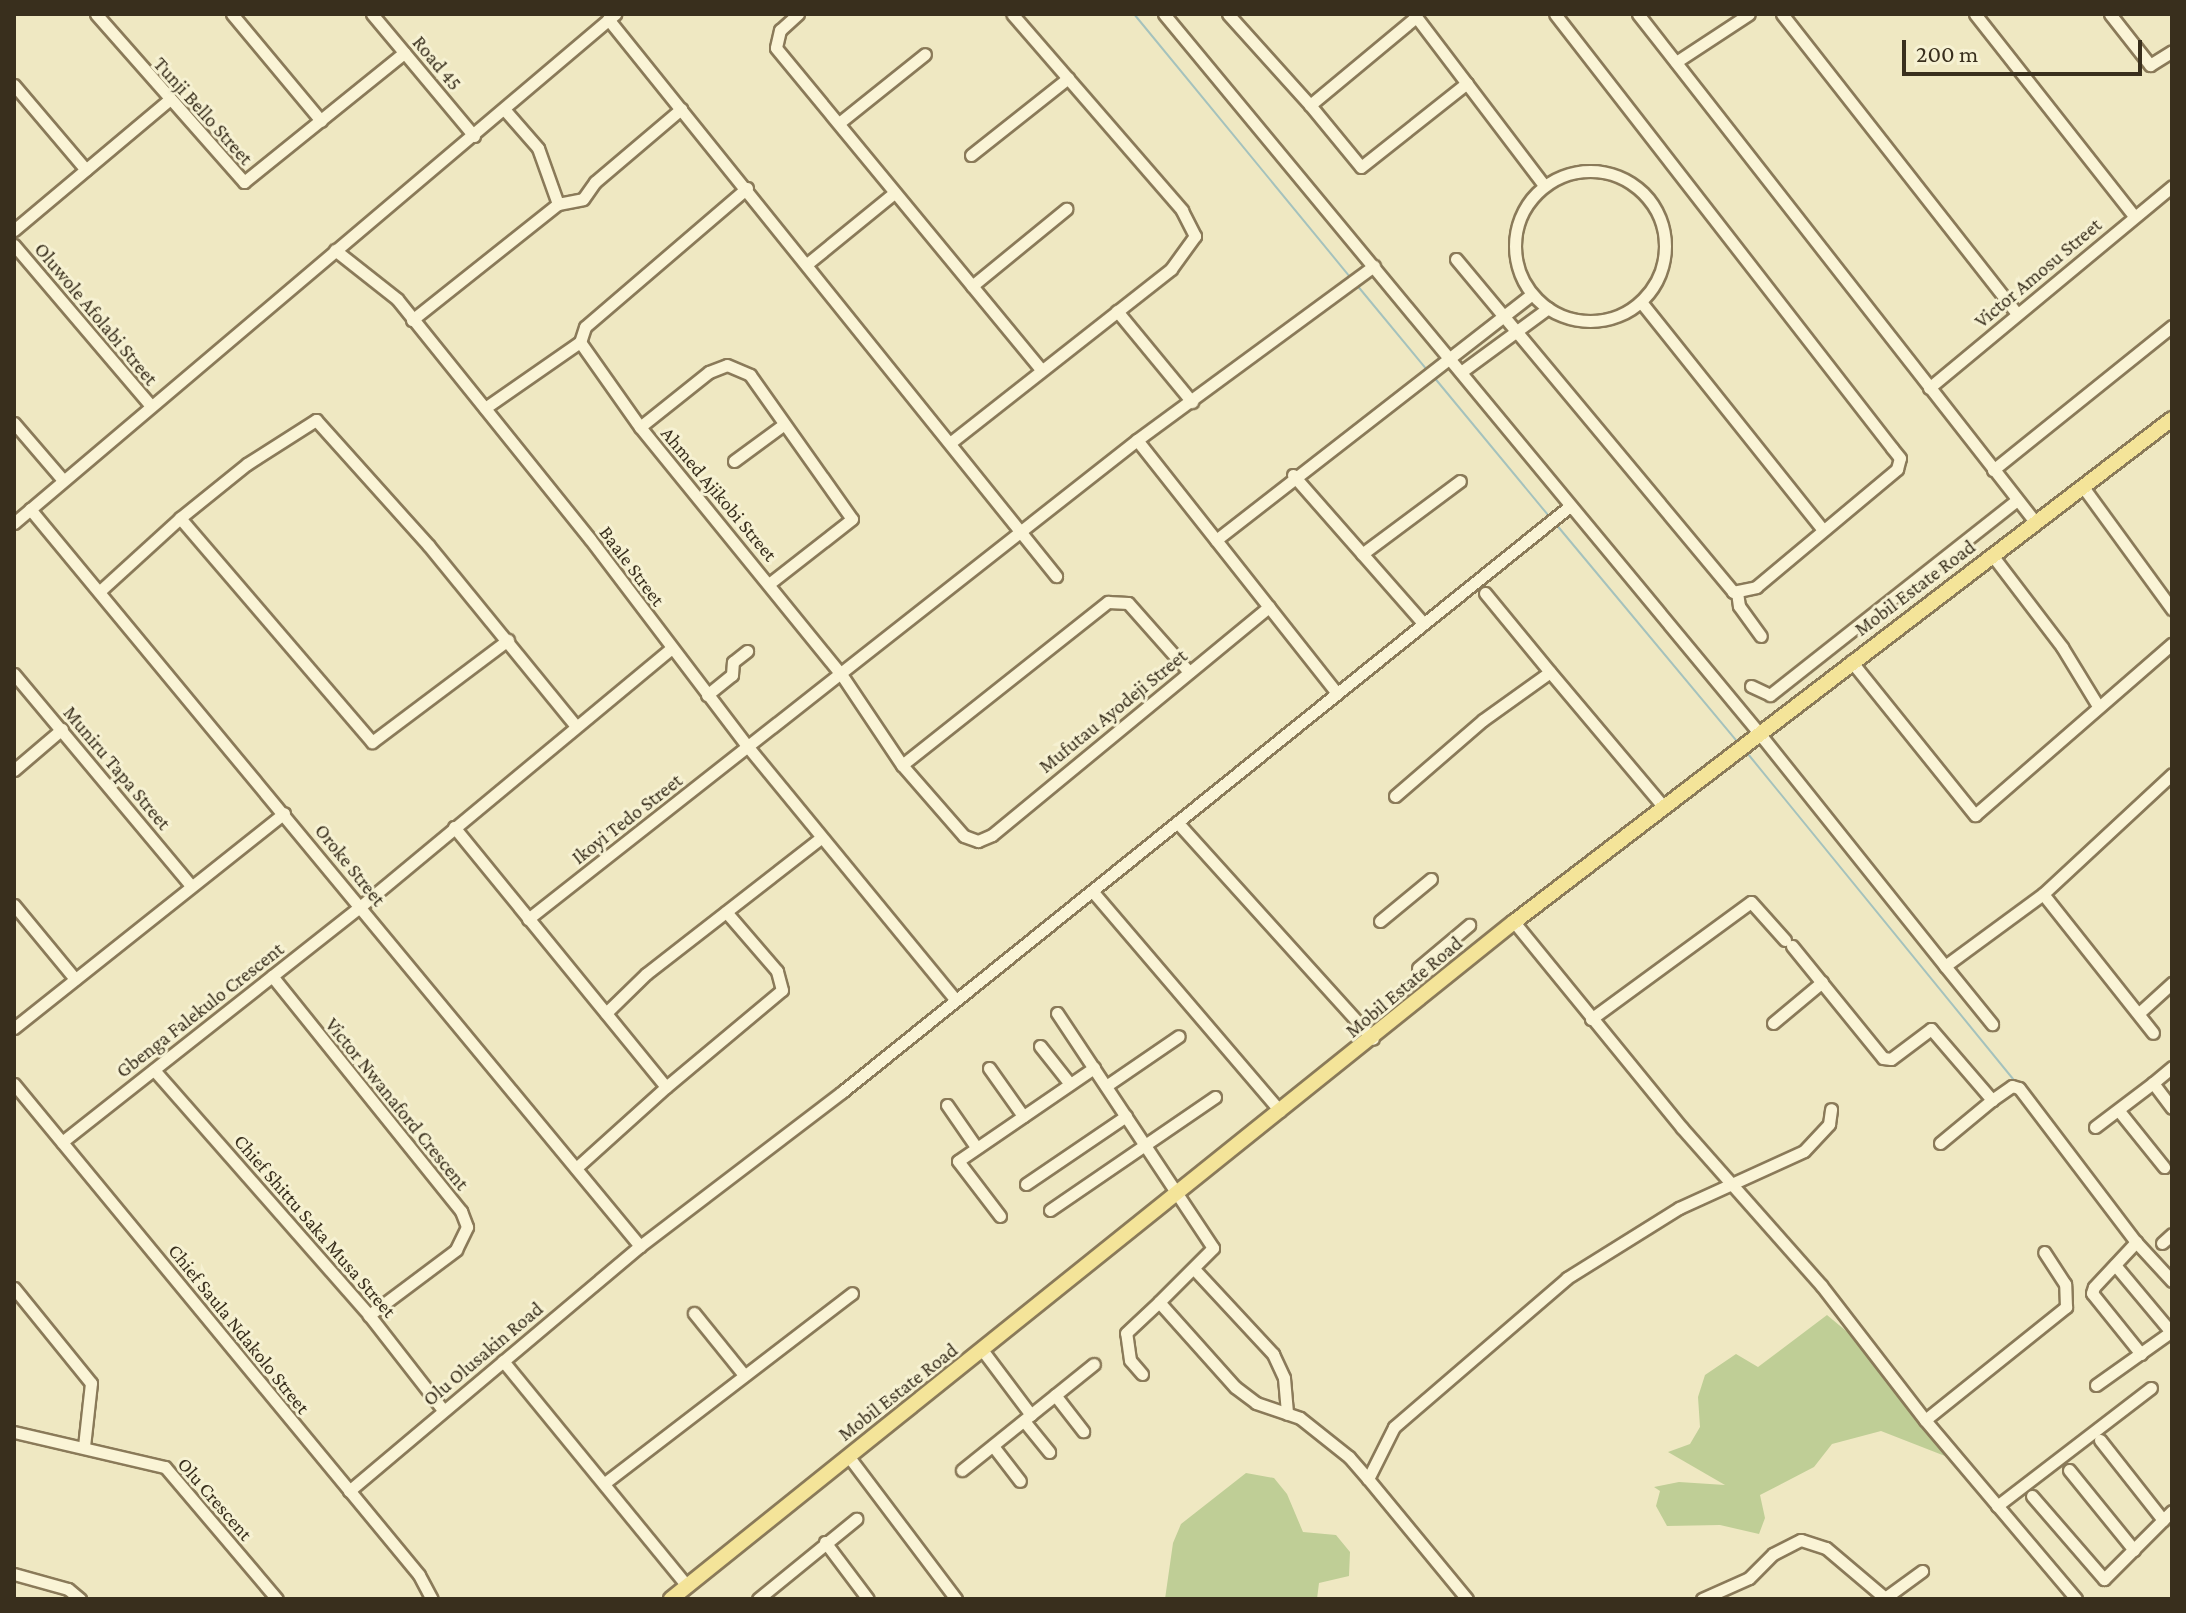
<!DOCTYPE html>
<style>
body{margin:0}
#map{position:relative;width:2186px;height:1613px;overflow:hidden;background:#efe8c2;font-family:"Crimson Pro",serif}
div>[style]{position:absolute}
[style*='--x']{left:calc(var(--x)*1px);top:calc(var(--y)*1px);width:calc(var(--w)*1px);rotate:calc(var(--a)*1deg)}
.green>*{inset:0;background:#bfce96}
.stream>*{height:2px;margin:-1px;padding:0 1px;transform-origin:1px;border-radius:1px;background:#a5c2bd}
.roads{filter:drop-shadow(2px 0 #8a7a59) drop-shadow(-2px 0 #8a7a59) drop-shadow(0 2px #8a7a59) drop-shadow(0 -2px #8a7a59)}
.minor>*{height:11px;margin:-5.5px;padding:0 5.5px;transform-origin:5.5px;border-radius:5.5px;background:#faf4d6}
.minor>.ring{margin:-5.5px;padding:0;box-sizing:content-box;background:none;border:11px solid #faf4d6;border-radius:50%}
.major>*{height:14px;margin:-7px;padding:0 7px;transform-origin:7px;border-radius:7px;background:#f4e499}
span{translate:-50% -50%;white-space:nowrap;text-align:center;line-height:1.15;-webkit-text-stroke:6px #f6f1d2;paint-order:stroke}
.street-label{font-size:20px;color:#392f1d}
.frame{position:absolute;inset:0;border:16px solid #392f1d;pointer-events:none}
.scale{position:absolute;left:1902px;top:40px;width:240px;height:36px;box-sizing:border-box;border:4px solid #392f1d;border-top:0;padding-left:10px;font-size:24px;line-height:28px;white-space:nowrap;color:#392f1d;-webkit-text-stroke:6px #f6f1d2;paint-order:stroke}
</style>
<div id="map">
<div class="green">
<div style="clip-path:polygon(1827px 1315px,1857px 1340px,1945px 1456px,1881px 1431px,1832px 1444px,1814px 1467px,1760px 1495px,1765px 1518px,1759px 1534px,1720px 1525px,1667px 1526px,1656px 1506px,1660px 1491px,1654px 1487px,1679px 1482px,1725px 1485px,1668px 1452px,1690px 1444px,1700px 1427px,1698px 1397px,1705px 1375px,1736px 1354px,1758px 1367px)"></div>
<div style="clip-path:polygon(1246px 1473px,1274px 1478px,1287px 1494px,1303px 1532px,1336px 1535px,1350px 1552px,1349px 1576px,1319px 1583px,1317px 1599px,1165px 1599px,1173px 1543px,1181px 1524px)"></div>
</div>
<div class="stream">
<div style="--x:1134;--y:14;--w:343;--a:50.6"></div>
<div style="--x:1356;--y:284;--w:113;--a:50.4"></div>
<div style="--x:1433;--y:376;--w:182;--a:50.4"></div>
<div style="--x:1555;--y:523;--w:286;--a:50.2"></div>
<div style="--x:1748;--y:754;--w:421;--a:50.8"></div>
</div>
<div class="roads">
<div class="minor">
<div style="--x:96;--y:14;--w:224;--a:48.6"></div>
<div style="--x:244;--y:182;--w:206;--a:-38.9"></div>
<div style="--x:232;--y:14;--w:139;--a:50.2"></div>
<div style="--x:372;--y:14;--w:159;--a:50.1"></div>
<div style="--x:798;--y:14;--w:24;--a:138"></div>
<div style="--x:780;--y:30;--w:18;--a:103"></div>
<div style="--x:776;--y:48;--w:416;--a:50.5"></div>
<div style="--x:1164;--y:14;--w:933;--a:50.39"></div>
<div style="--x:1759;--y:733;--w:298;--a:51.4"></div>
<div style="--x:1945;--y:966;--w:122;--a:-36.3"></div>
<div style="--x:2043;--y:894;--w:176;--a:-42.9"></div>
<div style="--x:1228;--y:14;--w:122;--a:48"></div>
<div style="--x:1414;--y:14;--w:215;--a:52.8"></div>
<div style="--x:1638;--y:14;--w:646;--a:51.98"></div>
<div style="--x:1782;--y:14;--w:381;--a:51.9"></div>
<div style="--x:1975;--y:14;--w:257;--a:51.8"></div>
<div style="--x:2110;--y:14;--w:65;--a:51.9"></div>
<div style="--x:2150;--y:65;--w:26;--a:-32"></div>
<div style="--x:1416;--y:17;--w:138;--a:140.3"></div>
<div style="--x:1310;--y:105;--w:80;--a:50.6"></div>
<div style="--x:1361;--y:167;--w:135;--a:-38.4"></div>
<div style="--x:608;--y:19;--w:715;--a:51.19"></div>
<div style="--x:1676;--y:62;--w:87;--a:-33.3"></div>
<div style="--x:14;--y:85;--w:111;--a:49.7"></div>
<div style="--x:839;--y:123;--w:110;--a:-38.7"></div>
<div style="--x:971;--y:155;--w:124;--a:-38.4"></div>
<div class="ring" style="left:1515px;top:171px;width:139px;height:139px"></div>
<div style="--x:747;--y:188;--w:213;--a:139.4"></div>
<div style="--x:585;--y:327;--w:16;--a:108"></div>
<div style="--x:580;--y:342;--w:104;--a:54.8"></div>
<div style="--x:640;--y:427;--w:318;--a:50.9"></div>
<div style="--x:841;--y:674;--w:110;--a:56.2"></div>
<div style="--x:902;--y:765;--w:94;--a:48.9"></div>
<div style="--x:964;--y:836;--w:15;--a:20"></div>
<div style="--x:978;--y:841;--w:15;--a:-23"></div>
<div style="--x:992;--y:835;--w:359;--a:-39.5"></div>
<div style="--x:558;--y:204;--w:25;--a:-11"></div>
<div style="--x:583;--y:199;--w:21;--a:-55"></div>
<div style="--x:595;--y:182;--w:113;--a:-40.3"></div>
<div style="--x:14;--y:230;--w:201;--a:-40"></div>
<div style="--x:14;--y:245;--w:211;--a:49.6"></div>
<div style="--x:335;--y:250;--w:79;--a:38.3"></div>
<div style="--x:397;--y:299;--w:308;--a:51.2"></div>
<div style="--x:590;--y:539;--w:261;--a:52.8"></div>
<div style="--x:748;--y:747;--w:326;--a:50.6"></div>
<div style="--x:1456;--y:259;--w:433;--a:50.2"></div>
<div style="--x:1733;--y:592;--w:24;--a:-12"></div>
<div style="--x:1756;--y:587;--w:184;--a:-39.9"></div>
<div style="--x:1897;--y:469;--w:11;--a:-75"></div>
<div style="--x:1900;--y:458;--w:13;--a:-129"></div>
<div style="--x:1892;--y:448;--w:549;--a:-127.83"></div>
<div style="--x:807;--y:264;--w:112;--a:-39.2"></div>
<div style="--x:972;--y:286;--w:122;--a:-39.3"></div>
<div style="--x:1641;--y:302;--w:290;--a:51.4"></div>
<div style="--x:1117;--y:311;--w:118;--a:50.5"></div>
<div style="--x:412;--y:320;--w:186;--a:-38.5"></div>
<div style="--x:558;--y:204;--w:59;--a:-109.7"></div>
<div style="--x:538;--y:148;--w:52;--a:-131.1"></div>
<div style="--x:1461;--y:372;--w:108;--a:-36.3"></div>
<div style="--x:1929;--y:388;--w:316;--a:-39.7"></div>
<div style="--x:485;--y:408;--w:116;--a:-34.8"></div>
<div style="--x:14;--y:423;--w:74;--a:49.4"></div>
<div style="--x:640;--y:427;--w:88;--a:-38.6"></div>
<div style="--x:709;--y:372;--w:19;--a:-21"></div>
<div style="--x:727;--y:365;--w:25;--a:23"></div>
<div style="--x:750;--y:375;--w:176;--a:54.7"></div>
<div style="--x:852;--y:519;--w:104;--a:142"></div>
<div style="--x:1137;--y:440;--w:321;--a:51.7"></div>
<div style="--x:950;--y:443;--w:281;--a:-38.2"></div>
<div style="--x:1171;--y:269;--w:41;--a:-54"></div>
<div style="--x:1195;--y:236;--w:29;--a:-117"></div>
<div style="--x:1182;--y:210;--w:259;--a:-130.9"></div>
<div style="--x:734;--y:461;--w:61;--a:-36.3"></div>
<div style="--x:1993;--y:470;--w:230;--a:-38.8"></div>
<div style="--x:1293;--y:475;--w:198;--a:48.7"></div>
<div style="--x:2083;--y:487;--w:151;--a:53.9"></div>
<div style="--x:30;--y:509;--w:957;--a:50.39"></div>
<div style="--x:180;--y:518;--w:86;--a:-38.9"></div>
<div style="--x:247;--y:464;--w:82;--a:-32.5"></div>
<div style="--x:316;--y:420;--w:169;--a:48.1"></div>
<div style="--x:429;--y:546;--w:231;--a:50.8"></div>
<div style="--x:14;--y:523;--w:788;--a:-40.26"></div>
<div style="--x:1216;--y:540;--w:400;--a:-37.9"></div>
<div style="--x:1362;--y:554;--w:122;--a:-36.7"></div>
<div style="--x:1992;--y:555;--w:116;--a:52.7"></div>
<div style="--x:2062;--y:647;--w:69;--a:58.6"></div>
<div style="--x:101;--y:590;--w:107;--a:-42.3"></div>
<div style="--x:180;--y:518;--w:295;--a:49.4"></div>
<div style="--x:372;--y:742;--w:170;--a:-36.9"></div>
<div style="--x:1737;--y:592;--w:14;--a:82"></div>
<div style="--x:1739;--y:606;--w:37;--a:54"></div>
<div style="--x:1485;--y:593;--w:102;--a:50.6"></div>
<div style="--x:1851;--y:661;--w:198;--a:51.2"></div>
<div style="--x:1975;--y:815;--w:261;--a:-41"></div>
<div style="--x:14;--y:674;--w:276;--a:50.1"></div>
<div style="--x:1751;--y:686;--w:21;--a:25"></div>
<div style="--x:1770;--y:695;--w:315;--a:-38.3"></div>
<div style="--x:707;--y:695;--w:32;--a:-39"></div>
<div style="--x:732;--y:675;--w:13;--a:-86"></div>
<div style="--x:733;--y:662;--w:18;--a:-38"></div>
<div style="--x:902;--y:765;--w:263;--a:-38.4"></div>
<div style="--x:1108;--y:602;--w:20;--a:3"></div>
<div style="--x:1128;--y:603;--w:92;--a:48.5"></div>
<div style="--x:14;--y:770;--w:63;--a:-40.5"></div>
<div style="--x:1395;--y:796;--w:116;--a:-40.8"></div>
<div style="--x:1483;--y:720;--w:82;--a:-35.6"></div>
<div style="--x:1550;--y:672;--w:175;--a:49.9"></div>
<div style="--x:1177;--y:822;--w:292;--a:47.9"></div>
<div style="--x:454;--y:827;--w:335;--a:50.8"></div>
<div style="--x:666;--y:1087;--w:121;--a:138"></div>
<div style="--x:1093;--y:892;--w:288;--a:49.5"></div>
<div style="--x:2043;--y:894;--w:177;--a:51.6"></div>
<div style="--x:14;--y:905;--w:96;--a:50.5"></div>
<div style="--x:528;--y:919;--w:775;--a:-38.19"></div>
<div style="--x:1137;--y:440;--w:294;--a:-36.3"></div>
<div style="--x:1380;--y:921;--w:66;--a:-39.5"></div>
<div style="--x:1514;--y:922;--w:266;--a:50.8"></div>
<div style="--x:1682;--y:1128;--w:210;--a:48.5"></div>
<div style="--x:1821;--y:1285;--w:170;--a:52.4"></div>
<div style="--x:1925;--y:1420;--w:181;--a:-38.7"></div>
<div style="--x:2066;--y:1307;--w:23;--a:-92"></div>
<div style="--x:2065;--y:1284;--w:38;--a:-123"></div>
<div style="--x:1792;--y:946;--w:144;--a:50.9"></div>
<div style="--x:1883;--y:1058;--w:8;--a:7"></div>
<div style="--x:1891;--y:1059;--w:50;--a:-36.9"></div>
<div style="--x:1931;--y:1029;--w:94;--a:49.3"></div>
<div style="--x:1992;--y:1100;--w:24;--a:-35"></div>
<div style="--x:2012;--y:1086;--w:7;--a:16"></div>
<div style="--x:2019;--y:1088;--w:193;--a:52.8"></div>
<div style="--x:1945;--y:966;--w:75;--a:51"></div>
<div style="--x:1418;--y:968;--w:67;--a:-40.1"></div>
<div style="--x:272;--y:976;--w:302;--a:51.2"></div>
<div style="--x:461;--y:1211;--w:17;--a:69"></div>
<div style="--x:467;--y:1227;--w:25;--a:116"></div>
<div style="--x:456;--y:1250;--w:109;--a:143.2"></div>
<div style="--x:606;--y:1013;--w:56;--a:-44.3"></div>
<div style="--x:646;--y:974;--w:222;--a:-37.9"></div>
<div style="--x:1057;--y:1013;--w:282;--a:56.4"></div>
<div style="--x:1213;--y:1248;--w:76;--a:135"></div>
<div style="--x:1159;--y:1302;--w:114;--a:48.2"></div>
<div style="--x:1235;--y:1387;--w:26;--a:37"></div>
<div style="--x:1256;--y:1403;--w:46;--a:18.8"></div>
<div style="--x:1300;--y:1418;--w:63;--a:38.5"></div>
<div style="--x:1349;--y:1457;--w:29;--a:49"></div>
<div style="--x:2139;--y:1013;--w:45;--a:-42.3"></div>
<div style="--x:1591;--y:1019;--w:198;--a:-36.2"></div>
<div style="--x:1751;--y:902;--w:51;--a:48.2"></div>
<div style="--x:1773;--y:1023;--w:64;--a:-39.9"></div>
<div style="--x:14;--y:1028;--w:345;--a:-38.5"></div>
<div style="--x:1040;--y:1046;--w:48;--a:51.7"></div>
<div style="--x:989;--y:1068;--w:59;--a:54.7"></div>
<div style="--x:154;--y:1070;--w:326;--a:48.7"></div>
<div style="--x:369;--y:1315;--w:120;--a:52.1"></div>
<div style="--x:2153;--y:1083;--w:25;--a:-40"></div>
<div style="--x:14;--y:1084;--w:636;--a:50.48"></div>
<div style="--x:419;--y:1575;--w:27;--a:62"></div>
<div style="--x:1106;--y:1086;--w:88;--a:-34.4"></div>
<div style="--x:666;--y:1087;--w:151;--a:-39.9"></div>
<div style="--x:782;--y:990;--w:20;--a:-105"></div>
<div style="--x:777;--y:971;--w:78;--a:-130.8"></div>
<div style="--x:947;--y:1105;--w:51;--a:55.4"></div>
<div style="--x:2119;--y:1111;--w:72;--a:51.2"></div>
<div style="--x:2095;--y:1127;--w:73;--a:-37.2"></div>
<div style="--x:2153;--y:1083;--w:31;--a:53"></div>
<div style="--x:62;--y:1142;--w:381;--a:-38.3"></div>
<div style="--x:361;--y:906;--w:403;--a:-39.7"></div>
<div style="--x:1940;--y:1143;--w:67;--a:-39.6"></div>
<div style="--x:1026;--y:1184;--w:121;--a:-34.2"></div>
<div style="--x:1050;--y:1210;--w:200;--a:-34.4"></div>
<div style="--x:1000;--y:1216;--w:69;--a:-127.4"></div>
<div style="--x:958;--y:1161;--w:165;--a:-34.4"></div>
<div style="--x:2162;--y:1243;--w:13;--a:-42"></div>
<div style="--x:2115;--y:1265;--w:87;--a:50.1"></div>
<div style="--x:1195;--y:1270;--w:115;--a:47.1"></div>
<div style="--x:1273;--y:1354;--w:26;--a:65"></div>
<div style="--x:1284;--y:1378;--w:36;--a:85"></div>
<div style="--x:14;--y:1288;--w:122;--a:51"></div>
<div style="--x:91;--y:1383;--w:63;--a:96.3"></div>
<div style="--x:694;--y:1313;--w:80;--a:51.1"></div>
<div style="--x:983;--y:1351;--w:80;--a:53.1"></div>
<div style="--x:2141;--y:1354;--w:78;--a:-128.8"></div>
<div style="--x:2092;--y:1293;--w:6;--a:-72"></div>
<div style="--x:2094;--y:1287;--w:62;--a:-47"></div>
<div style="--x:2136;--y:1242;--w:53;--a:47.3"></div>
<div style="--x:503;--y:1361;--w:291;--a:50.7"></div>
<div style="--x:1142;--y:1374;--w:18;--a:-131"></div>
<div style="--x:1130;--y:1360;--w:27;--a:-98"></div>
<div style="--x:1126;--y:1333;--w:45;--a:-43.2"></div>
<div style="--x:2096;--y:1385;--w:93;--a:-35.4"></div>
<div style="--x:1055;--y:1395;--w:46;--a:52.1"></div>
<div style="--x:1925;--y:1420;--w:234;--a:49.8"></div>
<div style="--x:1024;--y:1421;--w:40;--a:51"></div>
<div style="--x:14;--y:1432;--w:155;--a:13.1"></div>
<div style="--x:165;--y:1467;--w:173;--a:49.7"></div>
<div style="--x:2100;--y:1440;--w:102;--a:51.8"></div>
<div style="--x:993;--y:1446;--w:44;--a:52.4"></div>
<div style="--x:849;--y:1457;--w:178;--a:53"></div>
<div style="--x:962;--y:1470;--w:169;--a:-38.8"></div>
<div style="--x:2069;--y:1470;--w:103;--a:50.9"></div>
<div style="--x:606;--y:1482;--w:310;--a:-37.5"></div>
<div style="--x:349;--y:1491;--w:380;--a:-40.1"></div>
<div style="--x:640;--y:1246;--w:254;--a:-37.3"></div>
<div style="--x:842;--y:1092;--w:935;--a:-38.83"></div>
<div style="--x:2032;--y:1496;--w:110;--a:49.1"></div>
<div style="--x:2104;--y:1579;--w:96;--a:-45"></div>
<div style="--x:1997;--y:1506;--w:194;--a:-37.5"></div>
<div style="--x:825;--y:1542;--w:71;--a:53"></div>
<div style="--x:14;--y:1574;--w:56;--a:15.5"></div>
<div style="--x:68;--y:1589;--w:16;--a:40"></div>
<div style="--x:758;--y:1599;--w:127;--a:-39.2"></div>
<div style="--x:1467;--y:1599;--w:156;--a:-129.5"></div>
<div style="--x:1368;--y:1479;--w:58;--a:-63.4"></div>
<div style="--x:1394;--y:1427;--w:228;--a:-40.7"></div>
<div style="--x:1567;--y:1278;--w:132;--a:-32"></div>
<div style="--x:1679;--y:1208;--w:137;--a:-24.5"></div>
<div style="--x:1804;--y:1151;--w:37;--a:-47"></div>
<div style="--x:1829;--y:1124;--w:15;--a:-82"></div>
<div style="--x:1702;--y:1599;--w:51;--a:-24.1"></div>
<div style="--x:1749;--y:1578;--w:34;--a:-45"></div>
<div style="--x:1773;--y:1554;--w:31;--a:-27"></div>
<div style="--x:1801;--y:1540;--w:26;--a:18"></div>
<div style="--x:1826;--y:1548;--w:77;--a:40.3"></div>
<div style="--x:1885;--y:1598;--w:46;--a:-36.1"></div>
</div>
<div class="major">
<div style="--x:671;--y:1599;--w:1081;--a:-38.77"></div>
<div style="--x:1514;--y:922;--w:828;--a:-37.4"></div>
</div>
</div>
<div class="street-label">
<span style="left:437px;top:63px;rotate:50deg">Road 45</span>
<span style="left:203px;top:111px;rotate:48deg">Tunji Bello Street</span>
<span style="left:2038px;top:273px;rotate:-40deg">Victor Amosu Street</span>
<span style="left:96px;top:314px;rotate:50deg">Oluwole Afolabi Street</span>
<span style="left:719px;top:494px;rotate:50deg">Ahmed Ajikobi Street</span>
<span style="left:632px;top:566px;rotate:53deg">Baale Street</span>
<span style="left:1915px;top:588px;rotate:-37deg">Mobil Estate Road</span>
<span style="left:1113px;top:711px;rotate:-39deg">Mufutau Ayodeji Street</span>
<span style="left:117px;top:768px;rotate:50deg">Muniru Tapa Street</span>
<span style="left:627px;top:819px;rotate:-38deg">Ikoyi Tedo Street</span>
<span style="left:350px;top:865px;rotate:51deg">Oroke Street</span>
<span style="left:1404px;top:987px;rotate:-40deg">Mobil Estate Road</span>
<span style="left:200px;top:1010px;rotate:-38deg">Gbenga Falekulo Crescent</span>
<span style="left:397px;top:1104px;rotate:51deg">Victor Nwanaford Crescent</span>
<span style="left:315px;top:1226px;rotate:49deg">Chief Shittu Saka Musa Street</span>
<span style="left:239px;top:1329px;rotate:51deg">Chief Saula Ndakolo Street</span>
<span style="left:483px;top:1354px;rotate:-40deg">Olu Olusakin Road</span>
<span style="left:898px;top:1392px;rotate:-38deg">Mobil Estate Road</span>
<span style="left:215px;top:1499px;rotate:49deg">Olu Crescent</span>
</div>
<div class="frame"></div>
<div class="scale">200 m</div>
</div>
